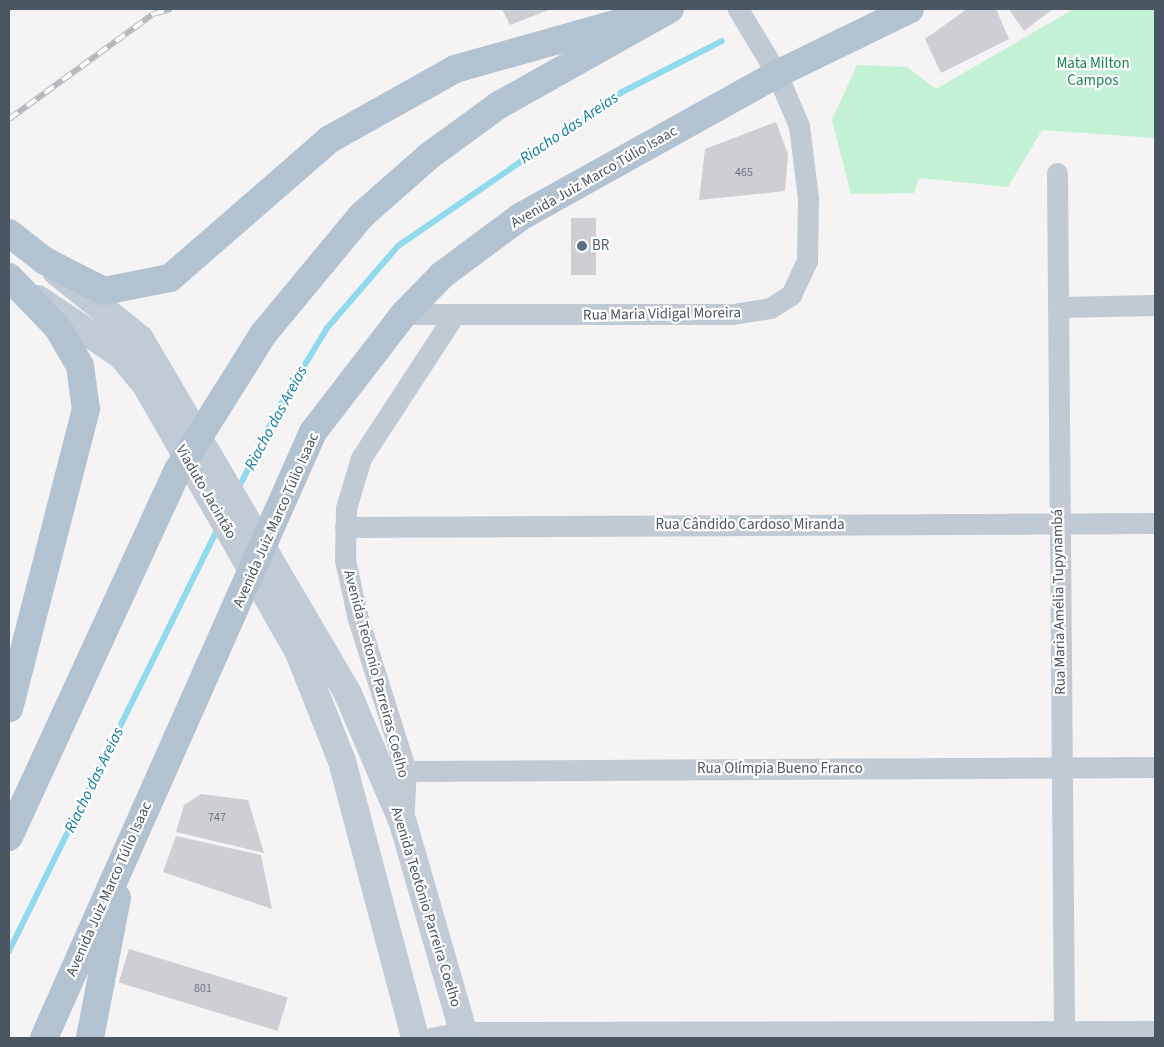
<!DOCTYPE html>
<meta charset="utf-8">
<style>
body{margin:0}
#map{position:relative;width:1164px;height:1047px;overflow:hidden;background:#f5f3f3;font-family:"Source Sans 3",sans-serif}
div>[style]{position:absolute}
[style*='--x']{left:calc(var(--x)*1px);top:calc(var(--y)*1px);width:calc(var(--w)*1px);rotate:calc(var(--a)*1deg)}
.green>*{inset:0;background:#c3f1d5}
.stream>*{height:6px;margin:-3px;padding:0 3px;transform-origin:3px;border-radius:3px;background:#90daee}
.building>*{inset:0;background:#cdcfd5;transform-origin:0 0}
.street>*{height:21px;margin:-10.5px;padding:0 10.5px;transform-origin:10.5px;border-radius:10.5px;background:#c1cad2}
.secondary>*{height:28px;margin:-14px;padding:0 14px;transform-origin:14px;border-radius:14px;background:#c1cbd6}
.primary>*{height:28px;margin:-14px;padding:0 14px;transform-origin:14px;border-radius:14px;background:#b3c2d1}
.rail>*{height:5.5px;margin-top:-2.75px;transform-origin:0;background:repeating-linear-gradient(90deg,#fff 0 11px,#b5b8bd 0 22px);box-sizing:border-box;border-block:1px solid #b5b8bd}
.dots>*{width:14px;height:14px;translate:-50% -50%;box-sizing:border-box;border:2px solid #fff;border-radius:50%}
span{translate:-50% -50%;white-space:nowrap;text-align:center;line-height:1.15;-webkit-text-stroke:4.5px #fff;paint-order:stroke}
.number-label{font-size:12px;color:#6b747e}
.number-label span{-webkit-text-stroke-width:0}
.park-label{font-size:15px;color:#17864f}
.street-label{font-size:15px;color:#4a5661}
.service-label{font-size:15px;color:#4e5e75}
.left{translate:0 -50%;text-align:left}
.water-label{font-size:16px;color:#0c7c9b;font-style:italic}
.frame{position:absolute;inset:0;border:10px solid #4a5661;pointer-events:none}
</style>
<div id="map">
<div class="green">
<div style="clip-path:polygon(1074px 9px,1155px 9px,1155px 138px,1042px 130px,1008px 187px,919px 178px,914px 193px,851px 194px,832px 120px,857px 65px,907px 67px,936px 89px)"></div>
</div>
<div class="stream">
<div style="--x:237;--y:491;--w:92;--a:-63.4"></div>
<div style="--x:278;--y:409;--w:95;--a:-58.8"></div>
<div style="--x:327;--y:328;--w:108;--a:-49.1"></div>
<div style="--x:398;--y:246;--w:272;--a:-34.5"></div>
<div style="--x:622;--y:92;--w:112;--a:-27"></div>
<div style="--x:9;--y:951;--w:473;--a:-63.7"></div>
</div>
<div class="building">
<div style="clip-path:polygon(502px 9px,551px 9px,510px 25px)"></div>
<div style="clip-path:polygon(967px 9px,996px 9px,1009px 39px,941px 73px,925px 39px)"></div>
<div style="clip-path:polygon(1009px 9px,1053px 9px,1024px 31px)"></div>
<div style="clip-path:polygon(776px 122px,788px 154px,785px 191px,699px 200px,705px 149px)"></div>
<div style="left:571px;top:218px;width:25px;height:57px"></div>
<div style="clip-path:polygon(201px 794px,248px 800px,264px 853px,176px 832px,184px 805px)"></div>
<div style="clip-path:polygon(176px 836px,261px 855px,272px 909px,163px 872px)"></div>
<div style="left:129px;top:949px;width:166px;height:35px;rotate:17deg"></div>
</div>
<div class="street">
<div style="--x:1057;--y:173;--w:859;--a:89.53"></div>
<div style="--x:1059;--y:307;--w:96;--a:-1.2"></div>
<div style="--x:404;--y:314;--w:329;--a:0"></div>
<div style="--x:733;--y:314;--w:37;--a:-9"></div>
<div style="--x:770;--y:308;--w:25;--a:-32"></div>
<div style="--x:791;--y:295;--w:38;--a:-65"></div>
<div style="--x:807;--y:261;--w:63;--a:-89.1"></div>
<div style="--x:808;--y:198;--w:73;--a:-97.1"></div>
<div style="--x:799;--y:126;--w:56;--a:-112.9"></div>
<div style="--x:777;--y:74;--w:76;--a:-121"></div>
<div style="--x:345;--y:527;--w:810;--a:-0.28"></div>
<div style="--x:406;--y:771;--w:749;--a:-0.31"></div>
<div style="--x:403;--y:823;--w:52;--a:-86.7"></div>
<div style="--x:406;--y:771;--w:159;--a:-107.5"></div>
<div style="--x:358;--y:619;--w:60;--a:-102.4"></div>
<div style="--x:345;--y:560;--w:52;--a:-88.9"></div>
<div style="--x:346;--y:508;--w:52;--a:-73.3"></div>
<div style="--x:361;--y:458;--w:172;--a:-56.9"></div>
<div style="--x:431;--y:1038;--w:33;--a:-11"></div>
<div style="--x:463;--y:1032;--w:692;--a:-0.08"></div>
</div>
<div class="secondary">
<div style="--x:56;--y:271;--w:108;--a:39"></div>
<div style="--x:140;--y:339;--w:411;--a:59.6"></div>
<div style="--x:348;--y:694;--w:140;--a:66.9"></div>
<div style="--x:403;--y:823;--w:224;--a:73.9"></div>
<div style="--x:38;--y:299;--w:100;--a:34"></div>
<div style="--x:121;--y:355;--w:39;--a:50"></div>
<div style="--x:146;--y:385;--w:305;--a:60.2"></div>
<div style="--x:298;--y:650;--w:119;--a:68.4"></div>
<div style="--x:342;--y:761;--w:286;--a:75.2"></div>
</div>
<div class="primary">
<div style="--x:9;--y:233;--w:46;--a:37.9"></div>
<div style="--x:45;--y:261;--w:66;--a:27"></div>
<div style="--x:104;--y:291;--w:67;--a:-11.1"></div>
<div style="--x:170;--y:278;--w:212;--a:-41"></div>
<div style="--x:330;--y:139;--w:143;--a:-29.2"></div>
<div style="--x:455;--y:69;--w:181;--a:-15.7"></div>
<div style="--x:9;--y:277;--w:71;--a:46.1"></div>
<div style="--x:58;--y:328;--w:44;--a:59.9"></div>
<div style="--x:80;--y:366;--w:43;--a:82.1"></div>
<div style="--x:86;--y:409;--w:309;--a:104.4"></div>
<div style="--x:9;--y:837;--w:404;--a:-65.3"></div>
<div style="--x:178;--y:470;--w:162;--a:-57.9"></div>
<div style="--x:264;--y:333;--w:153;--a:-50.3"></div>
<div style="--x:362;--y:215;--w:89;--a:-41.4"></div>
<div style="--x:429;--y:156;--w:87;--a:-36.1"></div>
<div style="--x:499;--y:105;--w:196;--a:-29.3"></div>
<div style="--x:44;--y:1038;--w:663;--a:-66.06"></div>
<div style="--x:313;--y:432;--w:149;--a:-52.4"></div>
<div style="--x:404;--y:314;--w:54;--a:-45.7"></div>
<div style="--x:442;--y:275;--w:97;--a:-36.6"></div>
<div style="--x:520;--y:217;--w:294;--a:-29.1"></div>
<div style="--x:777;--y:74;--w:148;--a:-26"></div>
<div style="--x:90;--y:1038;--w:143;--a:-79.1"></div>
</div>
<div class="rail">
<div style="--x:9;--y:119;--w:178;--a:-36.1"></div>
<div style="--x:153;--y:14;--w:19;--a:-16"></div>
</div>
<div class="dots">
<div style="left:582px;top:246px;background:#5c6f8a"></div>
</div>
<div class="number-label">
<span style="left:744px;top:173px">465</span>
<span style="left:217px;top:818px">747</span>
<span style="left:203px;top:989px">801</span>
</div>
<div class="park-label">
<span style="left:1093px;top:72px">Mata Milton<br>Campos</span>
</div>
<div class="street-label">
<span style="left:594px;top:177px;rotate:-30deg">Avenida Juiz Marco Túlio Isaac</span>
<span style="left:662px;top:314px;rotate:-1deg">Rua Maria Vidigal Moreira</span>
<span style="left:206px;top:492px;rotate:60deg">Viaduto Jacintão</span>
<span style="left:276px;top:520px;rotate:-66deg">Avenida Juiz Marco Túlio Isaac</span>
<span style="left:750px;top:525px">Rua Cândido Cardoso Miranda</span>
<span style="left:1059px;top:602px;rotate:-91deg">Rua Maria Amélia Tupynambá</span>
<span style="left:376px;top:674px;rotate:75deg">Avenida Teotonio Parreiras Coelho</span>
<span style="left:780px;top:769px">Rua Olímpia Bueno Franco</span>
<span style="left:109px;top:889px;rotate:-66deg">Avenida Juiz Marco Túlio Isaac</span>
<span style="left:426px;top:907px;rotate:73deg">Avenida Teotônio Parreira Coelho</span>
</div>
<div class="service-label">
<span class="left" style="left:592px;top:246px">BR</span>
</div>
<div class="water-label">
<span style="left:569px;top:128px;rotate:-34deg">Riacho das Areias</span>
<span style="left:276px;top:418px;rotate:-62deg">Riacho das Areias</span>
<span style="left:94px;top:780px;rotate:-64deg">Riacho das Areias</span>
</div>
<div class="frame"></div>
</div>
